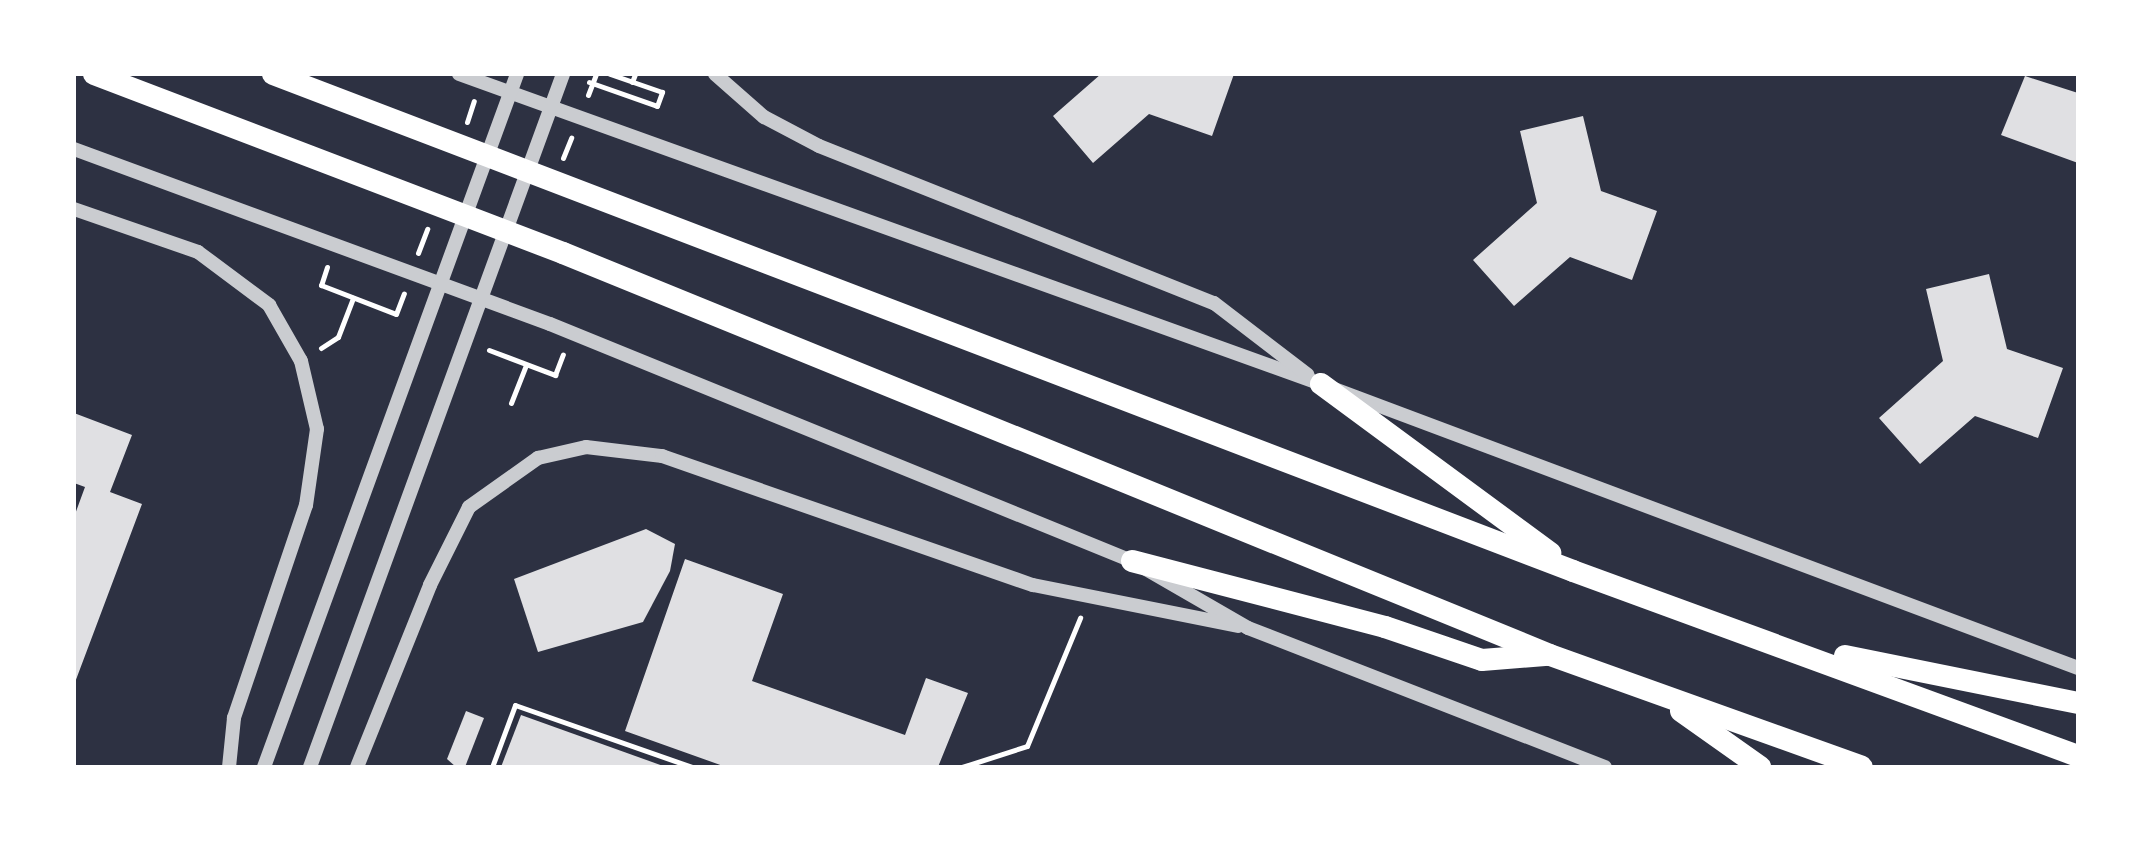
<!DOCTYPE html>
<style>
body{margin:0}
#map{position:relative;width:2152px;height:841px;overflow:hidden;background:#2d3142;font-family:Signika,sans-serif}
div>[style]{position:absolute}
[style*='--x']{left:calc(var(--x)*1px);top:calc(var(--y)*1px);width:calc(var(--w)*1px);rotate:calc(var(--a)*1deg)}
.building>*{inset:0;background:#e0e0e3}
.path>*{height:5px;margin:-2.5px;padding:0 2.5px;transform-origin:2.5px;border-radius:2.5px;background:#fff}
.tertiary>*{height:14px;margin:-7px;padding:0 7px;transform-origin:7px;border-radius:7px;background:#caccd0}
.trunk>*{height:22px;margin:-11px;padding:0 11px;transform-origin:11px;border-radius:11px;background:#fff}
span{translate:-50% -50%;white-space:nowrap;text-align:center;line-height:1.15;-webkit-text-stroke:8px #fff;paint-order:stroke}
.frame{position:absolute;inset:0;border:76px solid #fff;pointer-events:none}
</style>
<div id="map">
<div class="building">
<div style="clip-path:polygon(1101px 74px,1234px 74px,1212px 136px,1149px 114px,1093px 163px,1053px 116px)"></div>
<div style="clip-path:polygon(2025px 76px,2078px 93px,2078px 163px,2001px 135px)"></div>
<div style="clip-path:polygon(1583px 116px,1601px 191px,1657px 211px,1632px 280px,1570px 257px,1514px 306px,1473px 260px,1537px 203px,1520px 131px)"></div>
<div style="clip-path:polygon(1989px 274px,2007px 349px,2063px 368px,2038px 438px,1975px 416px,1920px 464px,1879px 418px,1943px 361px,1926px 289px)"></div>
<div style="clip-path:polygon(74px 413px,132px 435px,110px 492px,142px 504px,74px 685px,74px 517px,85px 487px,74px 483px)"></div>
<div style="clip-path:polygon(646px 529px,675px 544px,670px 571px,643px 622px,538px 652px,514px 579px)"></div>
<div style="clip-path:polygon(685px 559px,783px 594px,752px 681px,905px 735px,926px 678px,968px 693px,938px 767px,726px 767px,625px 731px)"></div>
<div style="clip-path:polygon(466px 711px,484px 718px,465px 767px,456px 767px,447px 759px)"></div>
<div style="clip-path:polygon(521px 715px,666px 767px,501px 767px)"></div>
</div>
<div class="path">
<div style="--x:589;--y:82;--w:72;--a:19.4"></div>
<div style="--x:657;--y:106;--w:15;--a:-70"></div>
<div style="--x:662;--y:92;--w:55;--a:-160.9"></div>
<div style="--x:632;--y:82;--w:9;--a:-69"></div>
<div style="--x:588;--y:95;--w:22;--a:-69"></div>
<div style="--x:467;--y:122;--w:22;--a:-72"></div>
<div style="--x:563;--y:158;--w:22;--a:-68"></div>
<div style="--x:418;--y:253;--w:26;--a:-69"></div>
<div style="--x:327;--y:267;--w:19;--a:108"></div>
<div style="--x:321;--y:285;--w:80;--a:21.1"></div>
<div style="--x:396;--y:314;--w:22;--a:-69"></div>
<div style="--x:321;--y:348;--w:20;--a:-33"></div>
<div style="--x:338;--y:337;--w:42;--a:-69"></div>
<div style="--x:489;--y:350;--w:71;--a:20.7"></div>
<div style="--x:555;--y:375;--w:22;--a:-69"></div>
<div style="--x:511;--y:403;--w:41;--a:-68.5"></div>
<div style="--x:492;--y:767;--w:66;--a:-69.6"></div>
<div style="--x:515;--y:705;--w:188;--a:19.3"></div>
<div style="--x:962;--y:767;--w:68;--a:-17.9"></div>
<div style="--x:1027;--y:746;--w:139;--a:-67.5"></div>
</div>
<div class="tertiary">
<div style="--x:459;--y:74;--w:916;--a:19.78"></div>
<div style="--x:1321;--y:384;--w:809;--a:20.56"></div>
<div style="--x:715;--y:74;--w:65;--a:41.3"></div>
<div style="--x:764;--y:117;--w:62;--a:27.8"></div>
<div style="--x:819;--y:146;--w:425;--a:21.7"></div>
<div style="--x:1214;--y:303;--w:118;--a:37.5"></div>
<div style="--x:74;--y:149;--w:507;--a:20.19"></div>
<div style="--x:550;--y:324;--w:628;--a:22.16"></div>
<div style="--x:1132;--y:561;--w:134;--a:30"></div>
<div style="--x:1248;--y:628;--w:383;--a:21.3"></div>
<div style="--x:74;--y:209;--w:131;--a:19.1"></div>
<div style="--x:198;--y:252;--w:89;--a:36.7"></div>
<div style="--x:269;--y:305;--w:64;--a:60.3"></div>
<div style="--x:301;--y:361;--w:70;--a:76.8"></div>
<div style="--x:317;--y:429;--w:77;--a:98.2"></div>
<div style="--x:306;--y:505;--w:225;--a:108.7"></div>
<div style="--x:234;--y:718;--w:49;--a:95.8"></div>
<div style="--x:264;--y:767;--w:738;--a:-69.94"></div>
<div style="--x:310;--y:767;--w:738;--a:-69.94"></div>
<div style="--x:357;--y:767;--w:196;--a:-68.1"></div>
<div style="--x:430;--y:585;--w:87;--a:-63.4"></div>
<div style="--x:469;--y:507;--w:85;--a:-35.4"></div>
<div style="--x:538;--y:458;--w:49;--a:-12.9"></div>
<div style="--x:586;--y:447;--w:77;--a:6.8"></div>
<div style="--x:662;--y:456;--w:393;--a:19.2"></div>
<div style="--x:1033;--y:585;--w:209;--a:11.3"></div>
</div>
<div class="trunk">
<div style="--x:94;--y:74;--w:502;--a:20.89"></div>
<div style="--x:563;--y:253;--w:1066;--a:22.16"></div>
<div style="--x:1550;--y:655;--w:331;--a:19.7"></div>
<div style="--x:273;--y:74;--w:1392;--a:20.92"></div>
<div style="--x:1573;--y:571;--w:538;--a:20.12"></div>
<div style="--x:1321;--y:384;--w:285;--a:36.4"></div>
<div style="--x:1132;--y:561;--w:261;--a:14.6"></div>
<div style="--x:1385;--y:627;--w:102;--a:18.8"></div>
<div style="--x:1482;--y:660;--w:63;--a:-4.5"></div>
<div style="--x:1845;--y:656;--w:238;--a:11.4"></div>
<div style="--x:1681;--y:711;--w:97;--a:35.3"></div>
</div>
<div class="frame"></div>
</div>
